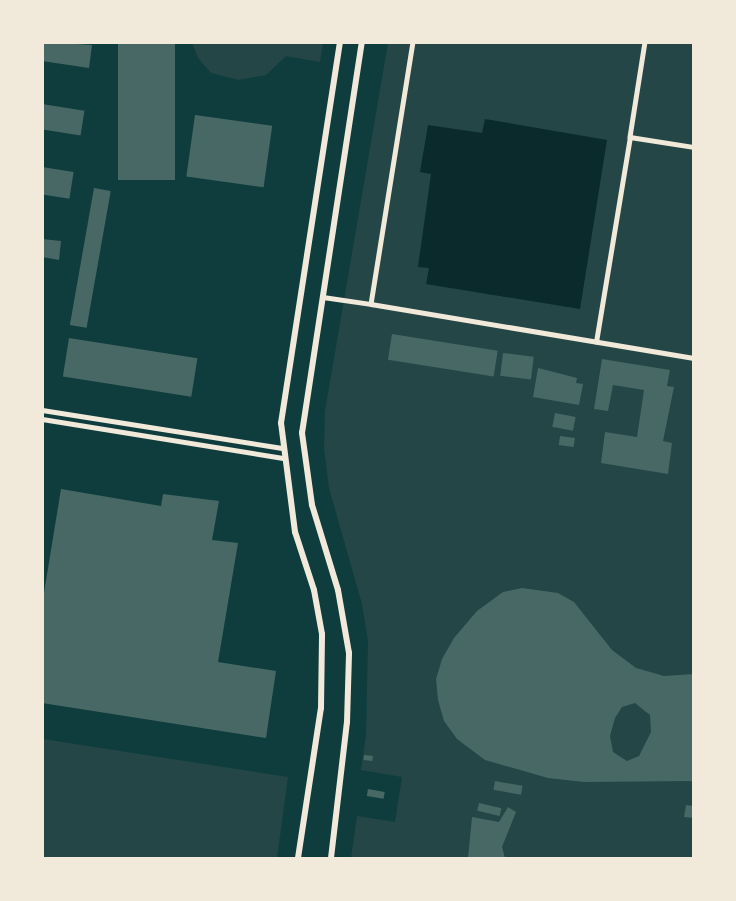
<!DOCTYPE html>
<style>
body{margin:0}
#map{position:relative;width:736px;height:901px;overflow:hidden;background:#0f3d3e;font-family:"Times New Roman",serif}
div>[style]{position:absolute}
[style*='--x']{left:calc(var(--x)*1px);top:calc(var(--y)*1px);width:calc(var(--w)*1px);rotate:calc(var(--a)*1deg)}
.green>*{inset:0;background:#244646}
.water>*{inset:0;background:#0a2a2b}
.building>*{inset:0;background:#486865;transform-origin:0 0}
.minor>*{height:4.5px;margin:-2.25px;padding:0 2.25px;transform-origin:2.25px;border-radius:2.25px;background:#f1e9da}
.tertiary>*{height:5px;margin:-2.5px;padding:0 2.5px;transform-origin:2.5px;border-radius:2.5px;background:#f1e9da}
.primary>*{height:6px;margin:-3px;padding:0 3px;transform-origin:3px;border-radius:3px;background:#f1e9da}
span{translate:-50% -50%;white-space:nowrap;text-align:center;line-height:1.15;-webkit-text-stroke:4.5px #f1e9da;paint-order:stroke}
.frame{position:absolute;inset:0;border:44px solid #f1e9da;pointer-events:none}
</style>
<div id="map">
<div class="green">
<div style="clip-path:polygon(192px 43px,323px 43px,320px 62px,286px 56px,266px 75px,239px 80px,211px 73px,198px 58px)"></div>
<div style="clip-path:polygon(388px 43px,693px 43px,693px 858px,351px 858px,357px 816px,395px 822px,402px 777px,361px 770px,366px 736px,368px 641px,362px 604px,329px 488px,324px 448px,325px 411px)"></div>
<div style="clip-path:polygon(43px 739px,288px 777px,277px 858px,43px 858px)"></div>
</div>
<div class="water">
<div style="clip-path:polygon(485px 119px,607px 140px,580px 309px,426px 284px,429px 268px,418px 267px,431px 174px,420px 172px,428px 125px,482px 133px)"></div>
</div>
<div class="building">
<div style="clip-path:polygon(44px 42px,92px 45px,89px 68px,42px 61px)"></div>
<div style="left:118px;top:42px;width:57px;height:138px"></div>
<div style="left:42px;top:104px;width:43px;height:25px;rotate:9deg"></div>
<div style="left:195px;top:115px;width:78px;height:62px;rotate:8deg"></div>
<div style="left:42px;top:167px;width:32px;height:27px;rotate:9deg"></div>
<div style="left:94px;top:188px;width:17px;height:139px;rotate:10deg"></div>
<div style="clip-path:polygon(42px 239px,61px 241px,59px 260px,42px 257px)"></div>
<div style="left:392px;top:334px;width:107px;height:26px;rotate:9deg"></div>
<div style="left:69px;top:338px;width:130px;height:39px;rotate:9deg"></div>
<div style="left:503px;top:353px;width:31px;height:23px;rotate:7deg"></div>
<div style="clip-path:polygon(602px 359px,670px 370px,667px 386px,674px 387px,663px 441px,672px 443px,668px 474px,601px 463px,605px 432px,637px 437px,644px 390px,613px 385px,608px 411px,594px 409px)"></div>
<div style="clip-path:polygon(538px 368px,577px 378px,576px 383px,583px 384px,579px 405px,533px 397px)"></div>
<div style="left:555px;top:413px;width:21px;height:14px;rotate:11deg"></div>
<div style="left:560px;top:436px;width:15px;height:9px;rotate:8deg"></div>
<div style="clip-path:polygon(61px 489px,161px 506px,163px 494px,219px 501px,212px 540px,238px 543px,218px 662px,276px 671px,266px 738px,42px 703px,42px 605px)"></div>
<div style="clip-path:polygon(evenodd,522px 588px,558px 593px,574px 602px,612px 650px,636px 668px,664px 676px,694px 674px,694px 781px,584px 782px,548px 778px,485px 760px,457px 739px,444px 721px,438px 700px,436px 679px,442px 659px,454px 638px,477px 611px,503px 592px,522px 588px,635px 703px,650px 715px,651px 732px,639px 756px,627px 761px,613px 752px,610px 736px,615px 718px,622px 707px,635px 703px)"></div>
<div style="left:364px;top:755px;width:9px;height:5px;rotate:6deg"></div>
<div style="left:495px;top:781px;width:28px;height:9px;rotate:10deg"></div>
<div style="left:368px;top:789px;width:17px;height:7px;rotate:10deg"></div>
<div style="left:479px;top:803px;width:23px;height:8px;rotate:13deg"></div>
<div style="clip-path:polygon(686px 805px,694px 806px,694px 818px,684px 817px)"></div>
<div style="clip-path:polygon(508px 807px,516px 812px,502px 847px,505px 858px,468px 858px,472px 817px,499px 822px)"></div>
</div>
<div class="minor">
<div style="--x:413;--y:42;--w:265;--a:99.1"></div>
<div style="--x:371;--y:304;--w:327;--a:9.5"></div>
<div style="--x:645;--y:42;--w:96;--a:99"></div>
<div style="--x:630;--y:137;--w:65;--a:8.9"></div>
<div style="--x:323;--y:297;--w:49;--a:8.3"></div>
<div style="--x:596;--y:342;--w:208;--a:-80.6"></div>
</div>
<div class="tertiary">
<div style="--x:42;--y:410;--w:243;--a:9"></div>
<div style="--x:42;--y:419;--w:244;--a:9.2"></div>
</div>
<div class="primary">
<div style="--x:298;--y:858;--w:152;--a:-81.3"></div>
<div style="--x:321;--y:708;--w:74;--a:-89.2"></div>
<div style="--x:322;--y:634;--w:45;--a:-100.3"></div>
<div style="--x:314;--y:590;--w:61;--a:-108.1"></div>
<div style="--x:295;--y:532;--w:110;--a:-97.3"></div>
<div style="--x:281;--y:423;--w:386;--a:-81.2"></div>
<div style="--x:331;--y:858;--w:137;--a:-83.3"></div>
<div style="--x:347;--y:722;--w:69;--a:-88.3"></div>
<div style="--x:349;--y:653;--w:64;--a:-99.9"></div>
<div style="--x:338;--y:590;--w:89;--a:-107"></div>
<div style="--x:312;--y:505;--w:73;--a:-97.9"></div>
<div style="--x:302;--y:433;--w:396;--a:-81.3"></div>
</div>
<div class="frame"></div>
</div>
